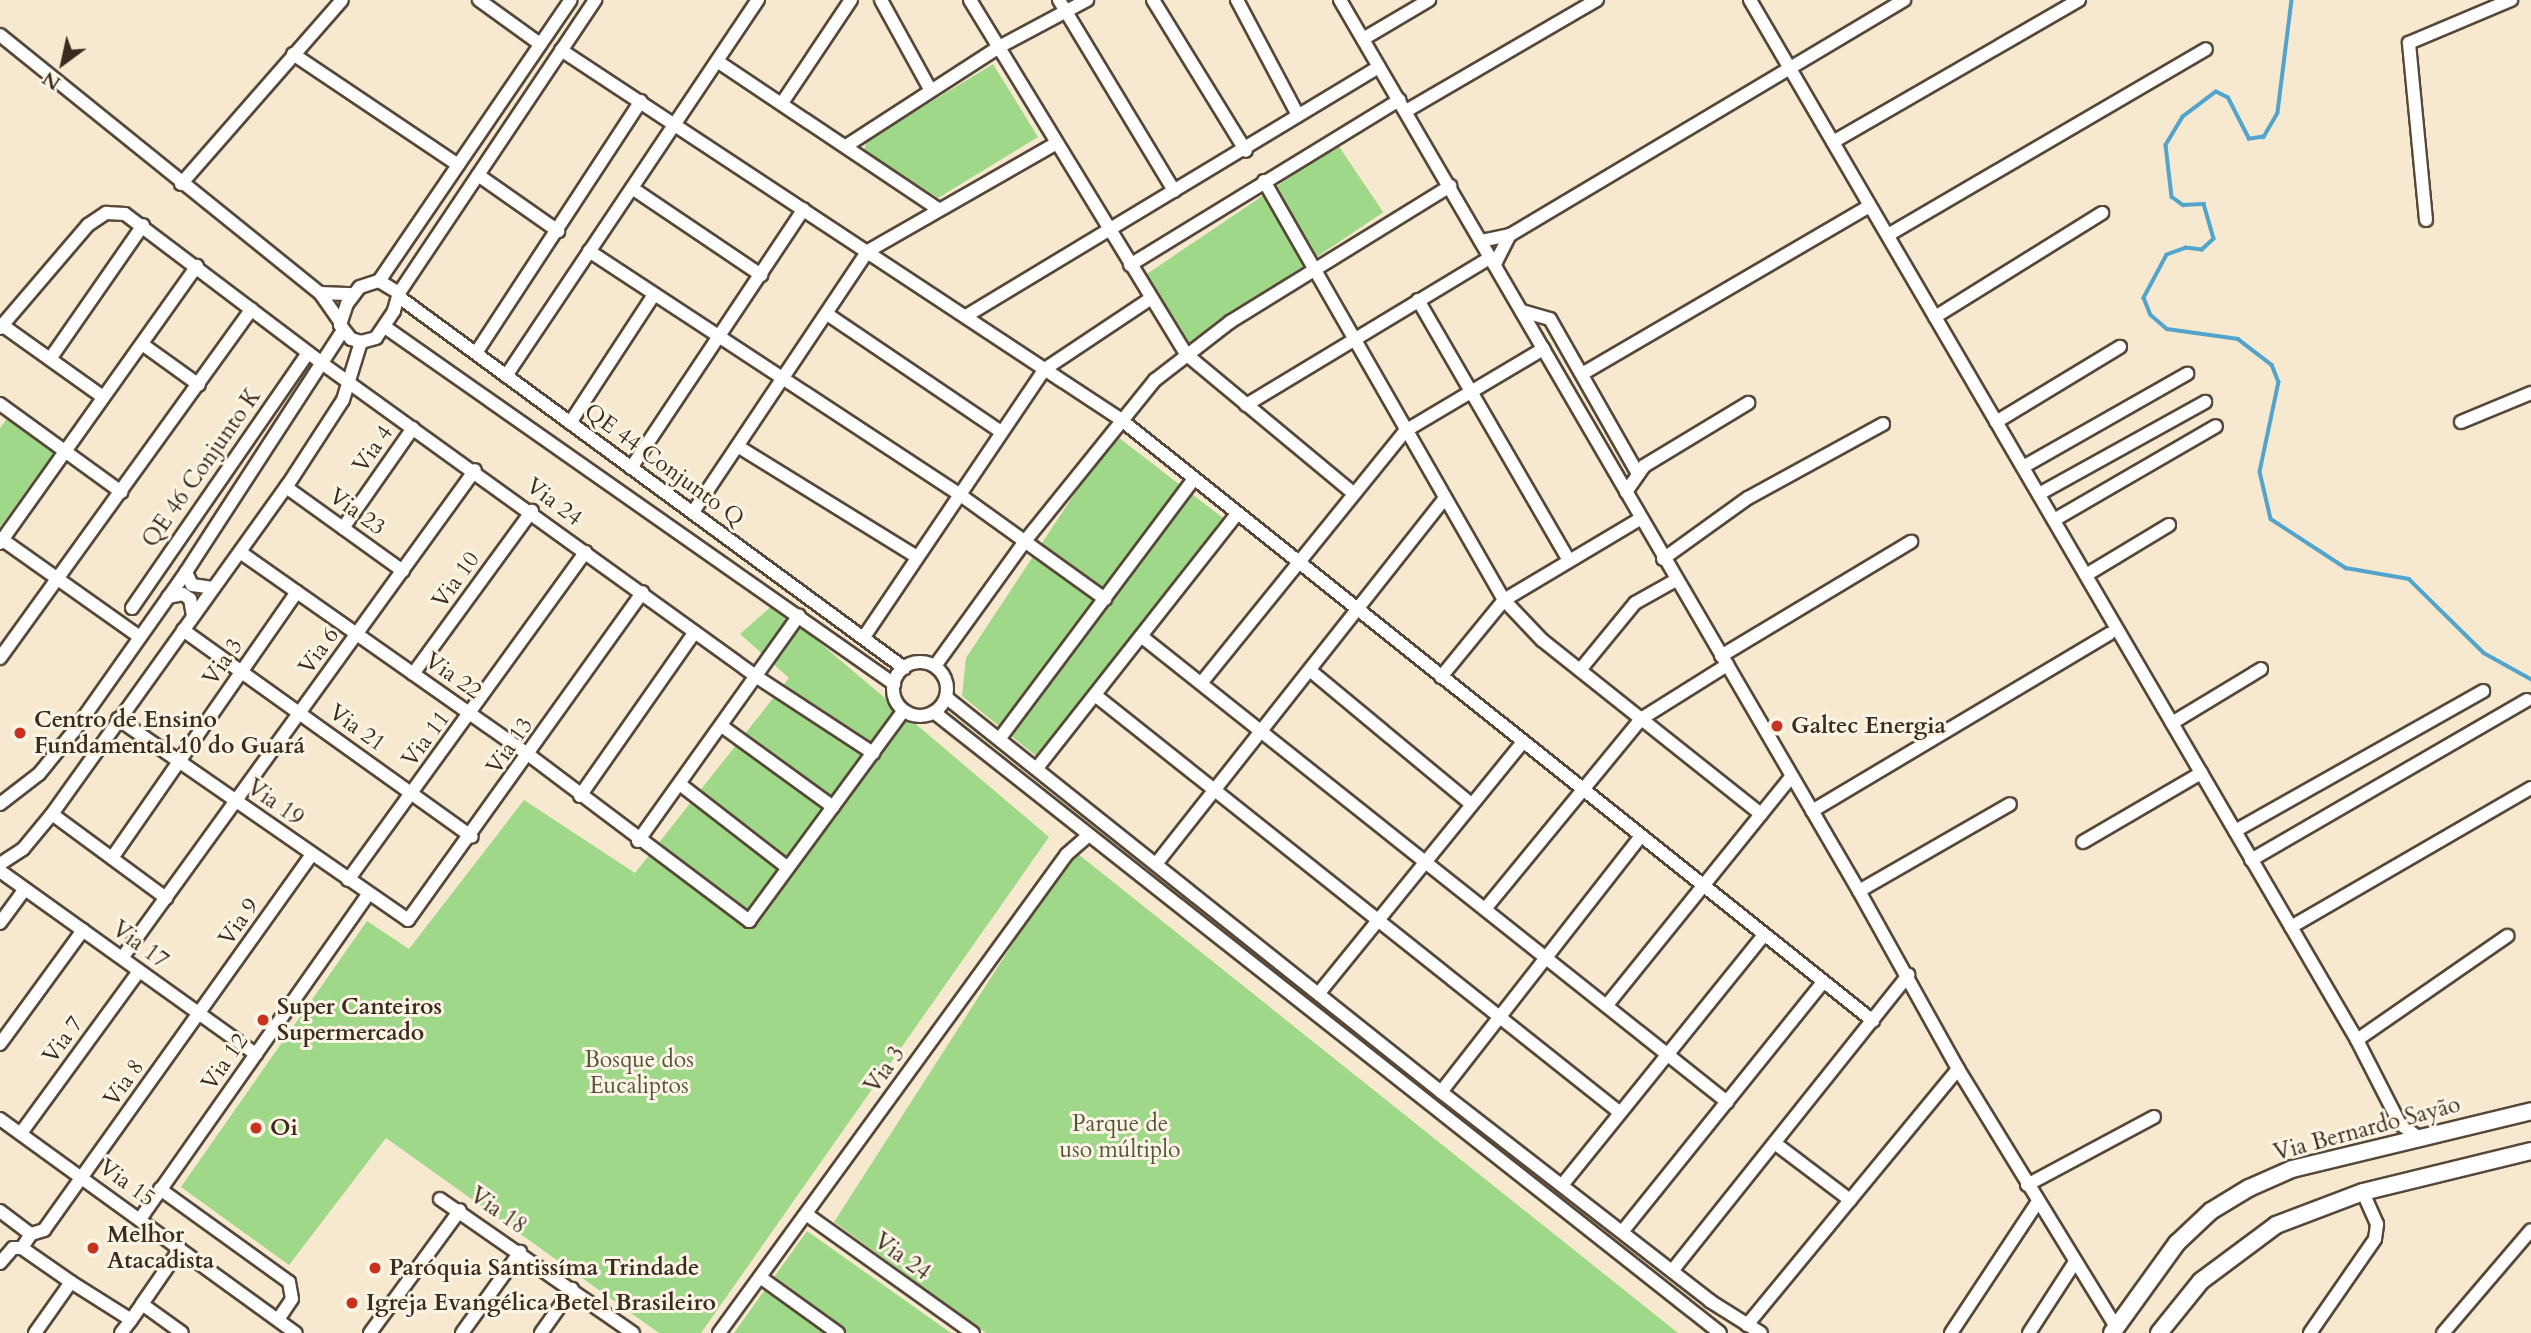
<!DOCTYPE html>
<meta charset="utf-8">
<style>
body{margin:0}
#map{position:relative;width:2531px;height:1333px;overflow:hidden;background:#f6e9cf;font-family:Cardo,serif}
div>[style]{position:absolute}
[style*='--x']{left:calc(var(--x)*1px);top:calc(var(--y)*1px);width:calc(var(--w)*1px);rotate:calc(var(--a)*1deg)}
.green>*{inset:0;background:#a0d88a;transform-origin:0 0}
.stream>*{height:3.5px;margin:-1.75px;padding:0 1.75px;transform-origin:1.75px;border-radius:1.75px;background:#53a4cd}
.roads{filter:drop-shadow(2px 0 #574739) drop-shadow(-2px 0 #574739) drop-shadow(0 2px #574739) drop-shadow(0 -2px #574739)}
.minor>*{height:12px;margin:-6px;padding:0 6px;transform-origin:6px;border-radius:6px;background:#fff}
.minor>.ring{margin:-6px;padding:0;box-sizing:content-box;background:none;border:12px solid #fff;border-radius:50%}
.major>*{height:16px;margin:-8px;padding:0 8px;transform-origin:8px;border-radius:8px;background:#fff}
.dots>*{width:19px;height:19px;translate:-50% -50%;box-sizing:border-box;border:4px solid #fcf5e5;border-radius:50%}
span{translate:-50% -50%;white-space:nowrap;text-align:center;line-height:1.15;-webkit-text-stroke:6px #fcf5e5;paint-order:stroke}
.street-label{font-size:23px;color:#3b2a1e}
.poi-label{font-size:23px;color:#3b2a1e;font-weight:700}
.left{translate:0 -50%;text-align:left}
.park-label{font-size:23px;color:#545639}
.north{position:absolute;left:28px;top:28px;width:70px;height:70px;-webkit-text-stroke:5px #fcf5e5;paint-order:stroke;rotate:213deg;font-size:19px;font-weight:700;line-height:28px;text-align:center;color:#3b2a1e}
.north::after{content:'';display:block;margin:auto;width:24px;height:32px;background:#3b2a1e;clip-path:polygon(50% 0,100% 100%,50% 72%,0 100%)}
</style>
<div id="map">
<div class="green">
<div style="clip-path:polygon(993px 64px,1038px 137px,938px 198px,864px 150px,867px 141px)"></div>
<div style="left:1338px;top:145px;width:81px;height:235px;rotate:56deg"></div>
<div style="clip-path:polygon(9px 416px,55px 451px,0 527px,0 428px)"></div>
<div style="clip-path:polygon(1114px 434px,1223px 518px,1036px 756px,962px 696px,966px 658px)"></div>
<div style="clip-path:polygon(774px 604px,1049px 837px,701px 1333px,659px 1333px,386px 1138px,289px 1265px,181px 1187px,367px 921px,409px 949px,524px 800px,635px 873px,789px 678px,740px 634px)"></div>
<div style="clip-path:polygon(1073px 850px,1678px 1333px,986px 1333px,834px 1222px)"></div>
<div style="clip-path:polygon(807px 1231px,951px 1333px,734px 1333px)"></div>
</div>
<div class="stream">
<div style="--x:2292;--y:0;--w:114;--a:97.1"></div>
<div style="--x:2278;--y:113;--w:28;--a:120"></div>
<div style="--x:2264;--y:137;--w:15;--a:172"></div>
<div style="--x:2249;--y:139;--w:46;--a:-117.1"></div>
<div style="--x:2228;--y:98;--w:13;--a:-153"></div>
<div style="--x:2216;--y:92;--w:41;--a:142.9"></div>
<div style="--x:2183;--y:117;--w:33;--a:121"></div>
<div style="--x:2166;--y:145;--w:52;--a:83.4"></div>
<div style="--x:2172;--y:197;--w:14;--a:36"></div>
<div style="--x:2183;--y:205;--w:21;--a:-3"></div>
<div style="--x:2204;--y:204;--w:36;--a:74"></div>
<div style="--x:2214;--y:239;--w:16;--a:137"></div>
<div style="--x:2202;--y:250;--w:16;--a:-173"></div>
<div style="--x:2186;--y:248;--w:20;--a:160"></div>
<div style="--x:2167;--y:255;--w:49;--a:118.1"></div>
<div style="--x:2144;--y:298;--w:18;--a:68"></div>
<div style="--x:2151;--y:315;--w:21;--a:41"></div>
<div style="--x:2167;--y:329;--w:72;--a:8"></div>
<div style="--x:2238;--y:339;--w:43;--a:37.4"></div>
<div style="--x:2272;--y:365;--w:18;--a:68"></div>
<div style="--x:2279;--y:382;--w:92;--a:101.9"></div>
<div style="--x:2260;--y:472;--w:48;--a:76.8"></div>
<div style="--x:2271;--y:519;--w:90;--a:33.2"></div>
<div style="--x:2346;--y:568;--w:64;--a:9.9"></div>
<div style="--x:2409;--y:579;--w:105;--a:44.6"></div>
<div style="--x:2484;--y:653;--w:54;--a:29"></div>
</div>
<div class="roads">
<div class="minor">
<div style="--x:479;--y:0;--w:75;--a:35.8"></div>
<div style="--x:881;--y:0;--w:102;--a:61.2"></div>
<div style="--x:970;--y:0;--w:416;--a:58.6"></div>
<div style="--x:1187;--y:355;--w:214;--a:39.7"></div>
<div style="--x:1059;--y:0;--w:223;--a:58.9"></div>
<div style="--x:1153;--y:0;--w:177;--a:58.4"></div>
<div style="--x:1237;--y:0;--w:130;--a:62.1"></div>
<div style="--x:1340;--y:0;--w:1031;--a:59.78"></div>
<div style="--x:1859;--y:891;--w:204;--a:60.9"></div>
<div style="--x:1958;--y:1069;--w:303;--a:58.5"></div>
<div style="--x:1750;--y:0;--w:1204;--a:59.73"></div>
<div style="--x:2357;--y:1040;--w:94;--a:62.9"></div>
<div style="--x:2400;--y:1124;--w:22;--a:36"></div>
<div style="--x:0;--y:35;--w:411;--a:38.9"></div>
<div style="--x:320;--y:293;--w:35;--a:55"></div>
<div style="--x:1363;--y:39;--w:77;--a:-30.6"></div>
<div style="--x:561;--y:50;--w:670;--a:33.43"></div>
<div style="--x:1120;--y:419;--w:964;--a:38.64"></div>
<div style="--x:293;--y:54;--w:199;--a:33.9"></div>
<div style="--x:717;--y:61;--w:266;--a:33.8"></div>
<div style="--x:782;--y:103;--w:124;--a:-56.2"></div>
<div style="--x:1406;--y:111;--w:221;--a:-30.2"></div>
<div style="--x:1833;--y:142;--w:284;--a:-30"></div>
<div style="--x:846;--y:146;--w:182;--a:-32.9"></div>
<div style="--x:999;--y:47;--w:100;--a:-28.1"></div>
<div style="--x:478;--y:175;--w:98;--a:35"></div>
<div style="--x:1264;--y:181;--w:483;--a:60.2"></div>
<div style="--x:1504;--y:600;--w:55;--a:46.5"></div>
<div style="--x:1542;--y:640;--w:280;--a:38.5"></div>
<div style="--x:181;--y:184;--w:244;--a:-48.8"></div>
<div style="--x:632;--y:188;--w:156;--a:34"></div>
<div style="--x:2426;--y:220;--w:178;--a:-95.5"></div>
<div style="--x:2409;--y:43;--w:111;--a:-22.9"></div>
<div style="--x:1888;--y:235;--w:368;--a:-30.3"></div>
<div style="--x:1481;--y:241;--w:30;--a:-12"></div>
<div style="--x:1510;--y:235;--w:459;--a:-30.8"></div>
<div style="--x:589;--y:251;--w:443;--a:33.3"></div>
<div style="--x:959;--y:494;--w:180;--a:35.7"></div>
<div style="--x:1495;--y:264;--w:33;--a:-63"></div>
<div style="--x:1130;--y:265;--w:316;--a:-31.5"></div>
<div style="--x:379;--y:281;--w:340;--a:-55.7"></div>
<div style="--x:379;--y:281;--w:23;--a:31"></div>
<div style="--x:399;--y:293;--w:19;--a:106"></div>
<div style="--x:394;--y:311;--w:32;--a:124"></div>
<div style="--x:376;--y:338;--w:16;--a:165"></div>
<div style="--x:361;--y:342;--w:10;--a:-163"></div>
<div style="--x:351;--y:339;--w:18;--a:-128"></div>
<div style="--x:340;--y:325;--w:22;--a:-72"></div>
<div style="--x:347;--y:304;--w:21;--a:-53"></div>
<div style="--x:360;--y:287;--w:20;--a:-18"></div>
<div style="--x:320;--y:293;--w:34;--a:2"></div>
<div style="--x:399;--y:293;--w:353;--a:-56.2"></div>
<div style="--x:399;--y:297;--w:627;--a:36.3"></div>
<div style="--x:1418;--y:300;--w:299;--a:59.9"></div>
<div style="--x:1522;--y:311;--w:29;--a:16"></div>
<div style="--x:1550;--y:319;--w:176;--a:60.4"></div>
<div style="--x:827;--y:314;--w:210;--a:34.1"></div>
<div style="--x:966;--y:316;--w:482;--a:-31.1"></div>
<div style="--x:1935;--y:317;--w:197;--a:-31.9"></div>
<div style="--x:2;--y:325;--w:124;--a:35.5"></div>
<div style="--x:385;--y:327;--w:622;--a:35.04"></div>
<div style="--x:0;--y:328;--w:135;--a:-49.5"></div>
<div style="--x:88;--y:225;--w:22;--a:-34"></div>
<div style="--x:106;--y:213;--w:19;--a:3"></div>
<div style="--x:125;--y:214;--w:248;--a:37.1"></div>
<div style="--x:323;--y:364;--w:535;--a:35.8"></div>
<div style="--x:757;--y:677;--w:139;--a:33.2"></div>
<div style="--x:142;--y:344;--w:70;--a:35.7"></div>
<div style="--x:476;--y:353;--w:301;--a:-56.8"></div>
<div style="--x:50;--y:359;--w:163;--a:-55.2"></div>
<div style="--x:1582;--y:374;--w:333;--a:-30.3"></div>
<div style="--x:506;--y:376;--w:453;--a:-56.2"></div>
<div style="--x:0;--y:404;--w:150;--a:36"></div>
<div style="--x:1246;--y:405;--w:286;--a:-31.1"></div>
<div style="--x:1996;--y:422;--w:145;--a:-31.2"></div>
<div style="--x:2461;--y:422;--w:76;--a:-22.5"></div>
<div style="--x:570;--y:423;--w:152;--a:-56.8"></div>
<div style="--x:739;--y:447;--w:209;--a:31.7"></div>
<div style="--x:2023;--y:467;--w:189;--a:-29.6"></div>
<div style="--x:631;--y:468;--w:311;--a:-56.3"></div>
<div style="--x:286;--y:487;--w:144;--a:35.7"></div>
<div style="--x:1626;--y:492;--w:32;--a:-55"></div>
<div style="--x:1644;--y:466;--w:122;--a:-31.2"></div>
<div style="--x:2039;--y:494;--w:190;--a:-29"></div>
<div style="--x:693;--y:512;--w:314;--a:-56.2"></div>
<div style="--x:868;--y:251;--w:215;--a:-29.8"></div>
<div style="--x:2054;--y:520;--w:187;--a:-30.1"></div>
<div style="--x:343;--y:528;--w:122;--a:-55"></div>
<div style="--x:0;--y:538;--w:171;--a:35.3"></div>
<div style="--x:0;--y:543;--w:340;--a:-54.6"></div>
<div style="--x:240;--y:552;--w:353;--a:35.1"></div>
<div style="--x:529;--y:755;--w:276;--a:37"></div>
<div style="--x:749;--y:921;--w:260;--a:-53.7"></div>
<div style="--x:1663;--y:559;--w:105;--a:-35.7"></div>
<div style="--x:1748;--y:498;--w:154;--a:-28.7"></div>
<div style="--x:186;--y:572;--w:14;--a:65"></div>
<div style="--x:192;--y:585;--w:21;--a:8"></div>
<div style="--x:2086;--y:575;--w:97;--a:-31.1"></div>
<div style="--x:168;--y:597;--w:15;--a:-11"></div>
<div style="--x:183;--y:594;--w:9;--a:36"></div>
<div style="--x:190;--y:599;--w:17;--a:80"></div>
<div style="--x:132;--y:608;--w:310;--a:-55.4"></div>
<div style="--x:183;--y:630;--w:355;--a:35.6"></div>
<div style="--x:1141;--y:636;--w:749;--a:38.49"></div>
<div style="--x:864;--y:637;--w:323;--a:-56"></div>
<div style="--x:1045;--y:369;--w:126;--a:-33.7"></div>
<div style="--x:1721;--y:656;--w:222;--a:-31"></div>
<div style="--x:0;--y:658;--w:430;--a:-54.2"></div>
<div class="ring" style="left:893px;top:662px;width:42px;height:42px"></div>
<div style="--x:935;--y:666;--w:154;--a:-54.2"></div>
<div style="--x:1025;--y:541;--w:207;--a:-51.1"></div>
<div style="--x:1155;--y:380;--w:95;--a:-37.7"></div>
<div style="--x:1230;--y:322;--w:259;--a:-31.7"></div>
<div style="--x:1580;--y:670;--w:87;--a:-50.6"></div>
<div style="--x:1635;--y:603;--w:47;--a:-29.3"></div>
<div style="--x:1312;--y:672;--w:207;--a:39.7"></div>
<div style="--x:413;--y:674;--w:202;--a:-53.9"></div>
<div style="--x:1441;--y:677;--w:99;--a:-50.7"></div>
<div style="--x:1504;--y:600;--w:158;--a:-30.8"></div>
<div style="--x:1202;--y:682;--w:323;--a:-51"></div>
<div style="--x:1405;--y:431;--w:161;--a:-30.7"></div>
<div style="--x:1095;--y:695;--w:670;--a:38.51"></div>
<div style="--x:947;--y:698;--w:632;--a:38.57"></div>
<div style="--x:1441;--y:1092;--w:341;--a:37.8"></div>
<div style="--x:1710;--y:1301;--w:60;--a:32.1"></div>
<div style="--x:935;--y:713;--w:1000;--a:38.3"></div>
<div style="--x:118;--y:719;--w:353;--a:34.7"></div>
<div style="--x:408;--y:920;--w:403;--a:-54.4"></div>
<div style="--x:2172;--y:723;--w:104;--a:-31.2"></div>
<div style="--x:723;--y:727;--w:136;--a:36"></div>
<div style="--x:1000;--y:738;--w:324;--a:-53.2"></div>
<div style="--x:1037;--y:768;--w:322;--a:-51.8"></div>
<div style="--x:681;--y:785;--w:135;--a:37.8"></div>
<div style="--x:580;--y:796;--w:200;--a:-55"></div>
<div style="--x:0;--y:804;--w:49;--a:-37.6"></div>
<div style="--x:39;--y:774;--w:55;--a:-50.9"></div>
<div style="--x:74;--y:731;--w:194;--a:-54.8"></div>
<div style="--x:186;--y:572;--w:286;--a:-57"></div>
<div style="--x:1812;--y:811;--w:346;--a:-30.8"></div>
<div style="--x:52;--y:814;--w:142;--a:36.4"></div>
<div style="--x:2235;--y:831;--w:285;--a:-29.4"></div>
<div style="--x:638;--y:841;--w:277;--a:-54.5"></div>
<div style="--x:2083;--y:842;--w:137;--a:-30.3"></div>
<div style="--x:112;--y:858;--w:324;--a:-55.2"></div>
<div style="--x:2251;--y:860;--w:319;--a:-30.1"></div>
<div style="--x:0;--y:864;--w:27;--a:-33"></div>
<div style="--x:23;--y:849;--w:45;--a:-50.4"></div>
<div style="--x:52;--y:814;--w:407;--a:-54.4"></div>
<div style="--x:289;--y:483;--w:99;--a:-57"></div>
<div style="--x:343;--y:400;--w:61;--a:-72.8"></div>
<div style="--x:1156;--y:864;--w:463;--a:-51.7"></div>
<div style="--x:0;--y:871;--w:315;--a:35.6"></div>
<div style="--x:348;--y:880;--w:405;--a:-54.1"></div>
<div style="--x:1859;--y:891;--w:174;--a:-29.9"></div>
<div style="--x:1485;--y:909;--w:246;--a:-50.6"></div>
<div style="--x:1641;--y:719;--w:102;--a:-32.1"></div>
<div style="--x:0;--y:923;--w:42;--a:-53.7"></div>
<div style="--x:2291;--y:927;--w:277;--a:-30.1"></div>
<div style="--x:122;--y:958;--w:602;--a:-54.12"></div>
<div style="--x:1319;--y:993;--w:323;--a:-50.9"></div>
<div style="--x:1607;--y:1005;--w:294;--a:-51.1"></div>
<div style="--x:2357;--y:1040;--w:183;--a:-34.7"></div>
<div style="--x:0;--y:1044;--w:141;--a:-53.9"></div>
<div style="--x:1441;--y:1092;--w:325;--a:-52"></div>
<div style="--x:0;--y:1119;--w:365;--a:35.9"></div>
<div style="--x:21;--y:1133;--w:200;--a:-53.9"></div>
<div style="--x:1776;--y:1144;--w:93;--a:37.1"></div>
<div style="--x:1563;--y:1184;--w:320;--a:-51.1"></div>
<div style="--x:2027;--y:1185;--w:144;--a:-28.2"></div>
<div style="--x:160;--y:1189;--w:159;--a:35.8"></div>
<div style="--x:289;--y:1282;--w:17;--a:80"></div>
<div style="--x:292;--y:1299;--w:25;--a:124"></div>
<div style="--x:440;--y:1199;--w:235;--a:34.8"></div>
<div style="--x:0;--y:1211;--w:39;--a:37"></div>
<div style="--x:31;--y:1234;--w:17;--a:123"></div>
<div style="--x:22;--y:1248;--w:60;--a:34.8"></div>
<div style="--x:71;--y:1282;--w:71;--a:32.3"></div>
<div style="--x:131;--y:1320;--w:19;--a:-55"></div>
<div style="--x:142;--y:1304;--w:49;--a:35.9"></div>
<div style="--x:806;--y:1214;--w:205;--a:35.5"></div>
<div style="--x:140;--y:1219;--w:396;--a:-54.9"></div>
<div style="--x:1622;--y:1232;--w:319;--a:-51.2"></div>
<div style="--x:31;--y:1234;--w:14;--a:-17"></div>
<div style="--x:44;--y:1230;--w:462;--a:-54.5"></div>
<div style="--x:0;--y:1263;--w:20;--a:-49"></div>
<div style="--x:13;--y:1248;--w:9;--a:0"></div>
<div style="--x:1672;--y:1271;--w:379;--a:-51.4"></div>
<div style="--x:760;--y:1277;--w:96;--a:35.7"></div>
<div style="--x:142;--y:1304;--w:67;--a:-55.4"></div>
<div style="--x:1747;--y:1325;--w:332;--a:-50.5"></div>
<div style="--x:35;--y:1333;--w:62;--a:-54.8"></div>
<div style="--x:121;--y:1333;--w:16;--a:-52"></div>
<div style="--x:370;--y:1333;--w:152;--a:-53.8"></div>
<div style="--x:462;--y:1333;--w:100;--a:-54.4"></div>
<div style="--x:541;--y:1333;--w:54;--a:-54.8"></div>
<div style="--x:719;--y:1333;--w:592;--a:-54"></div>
<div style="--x:1067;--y:854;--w:28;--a:-41"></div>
<div style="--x:1951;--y:1333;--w:156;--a:-56.5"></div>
<div style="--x:2029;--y:1333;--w:85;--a:-57.1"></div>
<div style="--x:2310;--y:1333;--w:114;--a:-55.3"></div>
<div style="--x:2375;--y:1239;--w:15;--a:-82"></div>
<div style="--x:2377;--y:1224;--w:35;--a:-114"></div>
<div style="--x:2443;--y:1333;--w:135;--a:-49.5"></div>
</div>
<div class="major">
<div style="--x:2112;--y:1333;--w:111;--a:-54.2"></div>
<div style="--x:2177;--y:1243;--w:47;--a:-43.3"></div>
<div style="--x:2211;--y:1211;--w:44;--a:-31.2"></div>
<div style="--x:2249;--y:1188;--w:47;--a:-23.8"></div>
<div style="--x:2292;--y:1169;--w:246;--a:-13.6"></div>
<div style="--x:2159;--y:1333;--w:67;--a:-51.1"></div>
<div style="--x:2201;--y:1281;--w:94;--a:-36.7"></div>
<div style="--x:2276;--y:1225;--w:93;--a:-20.8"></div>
<div style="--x:2363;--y:1192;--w:173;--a:-13.7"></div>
</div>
</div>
<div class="dots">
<div style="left:1777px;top:726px;background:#c8321e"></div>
<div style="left:20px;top:733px;background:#c8321e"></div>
<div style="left:263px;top:1020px;background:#c8321e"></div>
<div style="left:256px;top:1128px;background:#c8321e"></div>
<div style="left:93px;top:1248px;background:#c8321e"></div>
<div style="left:375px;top:1268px;background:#c8321e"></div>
<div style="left:352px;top:1303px;background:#c8321e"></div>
</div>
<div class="street-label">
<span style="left:373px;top:449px;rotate:-55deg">Via 4</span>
<span style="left:664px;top:465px;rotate:36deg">QE 44 Conjunto Q</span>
<span style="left:202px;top:468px;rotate:-55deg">QE 46 Conjunto K</span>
<span style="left:554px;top:502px;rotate:37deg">Via 24</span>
<span style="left:357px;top:512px;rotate:36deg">Via 23</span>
<span style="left:456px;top:580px;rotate:-54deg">Via 10</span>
<span style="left:319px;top:651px;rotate:-54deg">Via 6</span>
<span style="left:223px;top:662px;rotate:-55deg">Via 3</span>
<span style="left:453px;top:676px;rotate:35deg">Via 22</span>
<span style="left:357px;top:728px;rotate:36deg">Via 21</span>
<span style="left:426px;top:739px;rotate:-53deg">Via 11</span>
<span style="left:510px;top:746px;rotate:-55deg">Via 13</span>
<span style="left:275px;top:803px;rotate:35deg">Via 19</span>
<span style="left:239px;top:922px;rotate:-55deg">Via 9</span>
<span style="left:140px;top:945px;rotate:36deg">Via 17</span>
<span style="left:63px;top:1040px;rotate:-54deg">Via 7</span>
<span style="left:225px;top:1062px;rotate:-55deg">Via 12</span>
<span style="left:885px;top:1070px;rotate:-54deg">Via 3</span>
<span style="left:124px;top:1083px;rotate:-54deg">Via 8</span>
<span style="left:2367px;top:1129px;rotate:-15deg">Via Bernardo Sayão</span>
<span style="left:127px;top:1183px;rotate:36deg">Via 15</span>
<span style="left:498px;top:1211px;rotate:35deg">Via 18</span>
<span style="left:902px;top:1257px;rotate:36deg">Via 24</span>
</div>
<div class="poi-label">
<span class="left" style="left:34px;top:733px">Centro de Ensino<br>Fundamental 10 do Guará</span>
<span class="left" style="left:1791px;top:726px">Galtec Energia</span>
<span class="left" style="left:277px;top:1020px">Super Canteiros<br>Supermercado</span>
<span class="left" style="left:270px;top:1128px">Oi</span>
<span class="left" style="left:107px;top:1248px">Melhor<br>Atacadista</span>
<span class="left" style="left:389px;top:1268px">Paróquia Santissíma Trindade</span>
<span class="left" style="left:366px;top:1303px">Igreja Evangélica Betel Brasileiro</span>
</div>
<div class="park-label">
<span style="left:639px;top:1073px">Bosque dos<br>Eucaliptos</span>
<span style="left:1120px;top:1137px">Parque de<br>uso múltiplo</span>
</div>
<div class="north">N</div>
</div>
